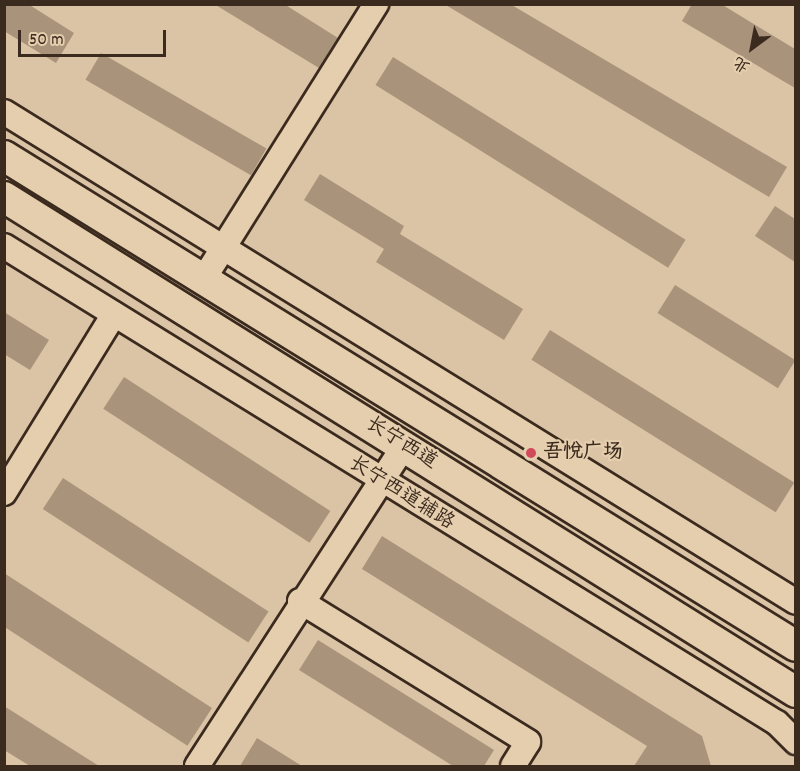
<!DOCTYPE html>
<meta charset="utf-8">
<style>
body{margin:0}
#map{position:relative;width:800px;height:771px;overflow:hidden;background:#dbc4a5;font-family:Dekko,"LXGW WenKai TC",sans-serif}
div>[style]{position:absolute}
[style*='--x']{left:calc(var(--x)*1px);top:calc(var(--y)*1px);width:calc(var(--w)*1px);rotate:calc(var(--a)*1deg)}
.building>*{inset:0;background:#a9947b;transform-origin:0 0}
.roads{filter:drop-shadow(2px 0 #3b2a1e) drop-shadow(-2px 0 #3b2a1e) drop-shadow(0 2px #3b2a1e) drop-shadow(0 -2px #3b2a1e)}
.minor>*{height:24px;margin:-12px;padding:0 12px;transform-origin:12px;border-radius:12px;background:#e5ceae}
.major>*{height:30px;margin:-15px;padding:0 15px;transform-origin:15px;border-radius:15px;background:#e5ceae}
.dots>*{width:16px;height:16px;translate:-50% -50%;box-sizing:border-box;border:3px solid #e5ceae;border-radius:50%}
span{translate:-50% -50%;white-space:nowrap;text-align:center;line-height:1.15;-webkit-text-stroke:4.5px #e5ceae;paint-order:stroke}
.street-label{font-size:20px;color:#3b2a1e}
.poi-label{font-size:20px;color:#3b2a1e;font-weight:700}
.left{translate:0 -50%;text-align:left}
.frame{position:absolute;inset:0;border:6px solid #3b2a1e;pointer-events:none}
.north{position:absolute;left:722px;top:18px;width:60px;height:60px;-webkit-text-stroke:4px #e5ceae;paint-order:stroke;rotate:212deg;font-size:16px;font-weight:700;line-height:24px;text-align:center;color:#3b2a1e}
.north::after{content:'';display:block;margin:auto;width:21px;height:27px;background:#3b2a1e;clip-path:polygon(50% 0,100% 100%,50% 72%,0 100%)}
.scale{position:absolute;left:18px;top:30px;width:148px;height:27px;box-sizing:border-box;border:3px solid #3b2a1e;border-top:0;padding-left:8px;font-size:18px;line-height:21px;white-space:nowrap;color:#3b2a1e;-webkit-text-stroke:4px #e5ceae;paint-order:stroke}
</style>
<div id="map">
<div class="building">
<div style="clip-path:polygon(4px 4px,28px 4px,74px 33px,56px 63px,4px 31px)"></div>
<div style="clip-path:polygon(214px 4px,284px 4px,338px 38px,319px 68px)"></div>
<div style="clip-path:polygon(444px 4px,510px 4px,787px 167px,769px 197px)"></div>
<div style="clip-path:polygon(692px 4px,721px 4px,795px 49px,795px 88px,682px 21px)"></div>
<div style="left:101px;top:53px;width:191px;height:31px;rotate:30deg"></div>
<div style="left:393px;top:57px;width:345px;height:33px;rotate:32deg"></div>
<div style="clip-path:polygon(320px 174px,404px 226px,400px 234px,523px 309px,504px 340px,376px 262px,384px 249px,304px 200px)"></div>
<div style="clip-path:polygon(775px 206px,795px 219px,795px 262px,755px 236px)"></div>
<div style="left:675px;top:285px;width:142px;height:33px;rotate:32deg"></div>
<div style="clip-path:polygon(4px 312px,49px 340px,30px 370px,4px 354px)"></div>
<div style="left:550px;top:330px;width:288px;height:35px;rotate:32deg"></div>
<div style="left:124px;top:377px;width:246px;height:38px;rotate:33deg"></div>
<div style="left:63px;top:478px;width:245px;height:37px;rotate:33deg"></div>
<div style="clip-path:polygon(382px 536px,702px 736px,711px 766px,634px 766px,647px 746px,362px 569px)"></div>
<div style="left:4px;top:573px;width:248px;height:45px;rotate:33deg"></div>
<div style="clip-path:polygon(318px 640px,494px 750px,484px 766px,453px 766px,299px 670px)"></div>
<div style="clip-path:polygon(4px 706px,99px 766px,30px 766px,4px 750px)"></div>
<div style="clip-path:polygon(257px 738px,302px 766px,240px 766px)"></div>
</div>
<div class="roads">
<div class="minor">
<div style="--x:4;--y:112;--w:931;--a:31.74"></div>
<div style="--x:4;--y:246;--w:908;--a:31.68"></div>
<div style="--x:777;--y:723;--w:27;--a:45"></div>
<div style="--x:203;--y:280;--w:326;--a:-57.9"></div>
<div style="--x:4;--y:493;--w:210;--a:-58.4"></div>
<div style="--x:300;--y:601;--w:268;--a:31.7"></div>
<div style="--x:528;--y:742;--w:28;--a:122"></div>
<div style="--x:197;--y:766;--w:381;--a:-57.1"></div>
</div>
<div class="major">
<div style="--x:4;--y:156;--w:931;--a:31.74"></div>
<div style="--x:4;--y:197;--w:934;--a:32.01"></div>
</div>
</div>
<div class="dots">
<div style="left:531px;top:453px;background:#d1495b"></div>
</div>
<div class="street-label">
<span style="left:401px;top:444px;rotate:32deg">长宁西道</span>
<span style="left:401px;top:494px;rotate:32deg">长宁西道辅路</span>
</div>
<div class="poi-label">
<span class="left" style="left:543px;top:453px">吾悦广场</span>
</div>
<div class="frame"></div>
<div class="north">北</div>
<div class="scale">50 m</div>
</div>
